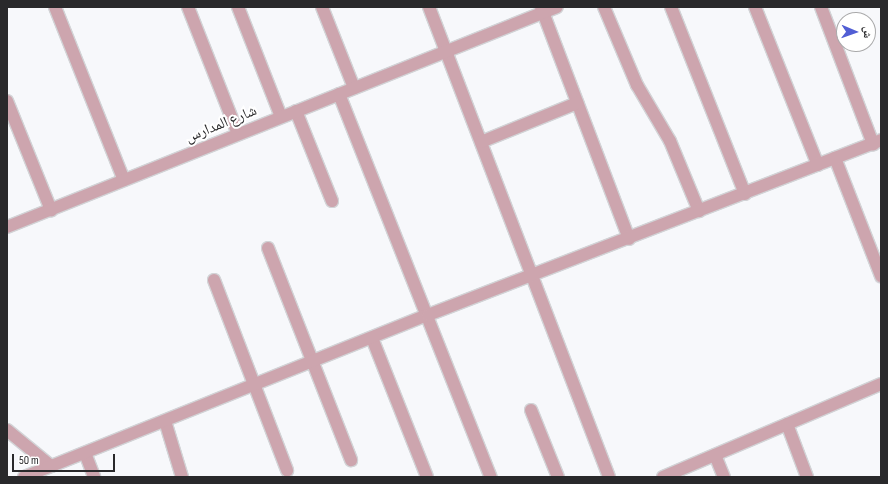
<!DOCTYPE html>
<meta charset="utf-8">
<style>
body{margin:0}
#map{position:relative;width:888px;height:484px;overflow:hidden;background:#f7f8fb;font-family:"Sofia Sans Condensed","Noto Naskh Arabic",sans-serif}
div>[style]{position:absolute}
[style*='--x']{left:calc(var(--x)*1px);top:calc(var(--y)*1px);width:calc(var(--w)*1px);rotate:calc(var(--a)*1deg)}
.roads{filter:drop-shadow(1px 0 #d2d3d6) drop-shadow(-1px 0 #d2d3d6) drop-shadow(0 1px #d2d3d6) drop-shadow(0 -1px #d2d3d6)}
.street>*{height:12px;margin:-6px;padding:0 6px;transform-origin:6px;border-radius:6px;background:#cda5ae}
span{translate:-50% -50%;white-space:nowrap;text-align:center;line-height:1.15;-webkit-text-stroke:4px #fff;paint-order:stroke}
.street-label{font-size:15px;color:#29292b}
.frame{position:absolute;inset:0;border:8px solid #29292b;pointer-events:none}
.north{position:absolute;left:836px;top:12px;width:40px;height:40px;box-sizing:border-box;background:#fff;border:1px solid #a9a9aa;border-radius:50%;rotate:92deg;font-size:11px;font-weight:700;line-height:16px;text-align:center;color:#29292b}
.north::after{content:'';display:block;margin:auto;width:14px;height:18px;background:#515ed4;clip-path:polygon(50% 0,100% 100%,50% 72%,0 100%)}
.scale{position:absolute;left:12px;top:454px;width:103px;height:18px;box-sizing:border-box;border:2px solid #29292b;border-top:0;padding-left:5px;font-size:12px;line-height:14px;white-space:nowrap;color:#29292b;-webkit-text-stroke:3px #fff;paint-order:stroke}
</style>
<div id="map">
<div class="roads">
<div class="street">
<div style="--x:55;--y:7;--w:186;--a:68.3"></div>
<div style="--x:188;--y:7;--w:136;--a:68.5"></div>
<div style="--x:238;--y:7;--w:118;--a:68.6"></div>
<div style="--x:322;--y:7;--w:87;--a:68.4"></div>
<div style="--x:429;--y:7;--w:503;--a:69.04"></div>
<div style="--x:541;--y:7;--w:248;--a:69.2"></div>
<div style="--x:604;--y:7;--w:85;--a:67.1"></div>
<div style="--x:637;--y:85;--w:65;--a:59.5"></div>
<div style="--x:670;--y:141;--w:76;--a:67.5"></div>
<div style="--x:671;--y:7;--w:201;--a:68.4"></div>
<div style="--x:755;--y:7;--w:170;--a:68.3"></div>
<div style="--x:821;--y:7;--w:147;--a:69.2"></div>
<div style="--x:339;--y:94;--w:412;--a:68.4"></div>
<div style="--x:7;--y:101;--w:118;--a:68"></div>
<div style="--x:296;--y:111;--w:97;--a:68.2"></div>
<div style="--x:481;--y:142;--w:104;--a:-22.1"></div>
<div style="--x:835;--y:158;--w:127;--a:68.7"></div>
<div style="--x:7;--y:227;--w:592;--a:-21.8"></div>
<div style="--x:268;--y:248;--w:228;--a:68.6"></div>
<div style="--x:214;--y:280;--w:204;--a:69"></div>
<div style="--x:372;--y:338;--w:149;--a:68.4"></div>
<div style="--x:531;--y:410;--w:72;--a:68.1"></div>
<div style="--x:165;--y:421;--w:59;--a:73.1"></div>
<div style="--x:787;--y:424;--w:57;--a:69.3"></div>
<div style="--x:7;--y:430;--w:57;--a:39.3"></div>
<div style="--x:85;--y:453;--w:26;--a:69"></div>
<div style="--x:715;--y:455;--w:24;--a:68"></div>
<div style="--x:24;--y:477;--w:435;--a:-21.9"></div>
<div style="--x:428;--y:315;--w:486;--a:-21.1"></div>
<div style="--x:663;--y:477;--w:237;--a:-23.1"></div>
</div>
</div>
<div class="street-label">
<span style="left:221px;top:124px;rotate:-22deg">شارع المدارس</span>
</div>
<div class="frame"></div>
<div class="north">ش</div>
<div class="scale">50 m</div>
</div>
